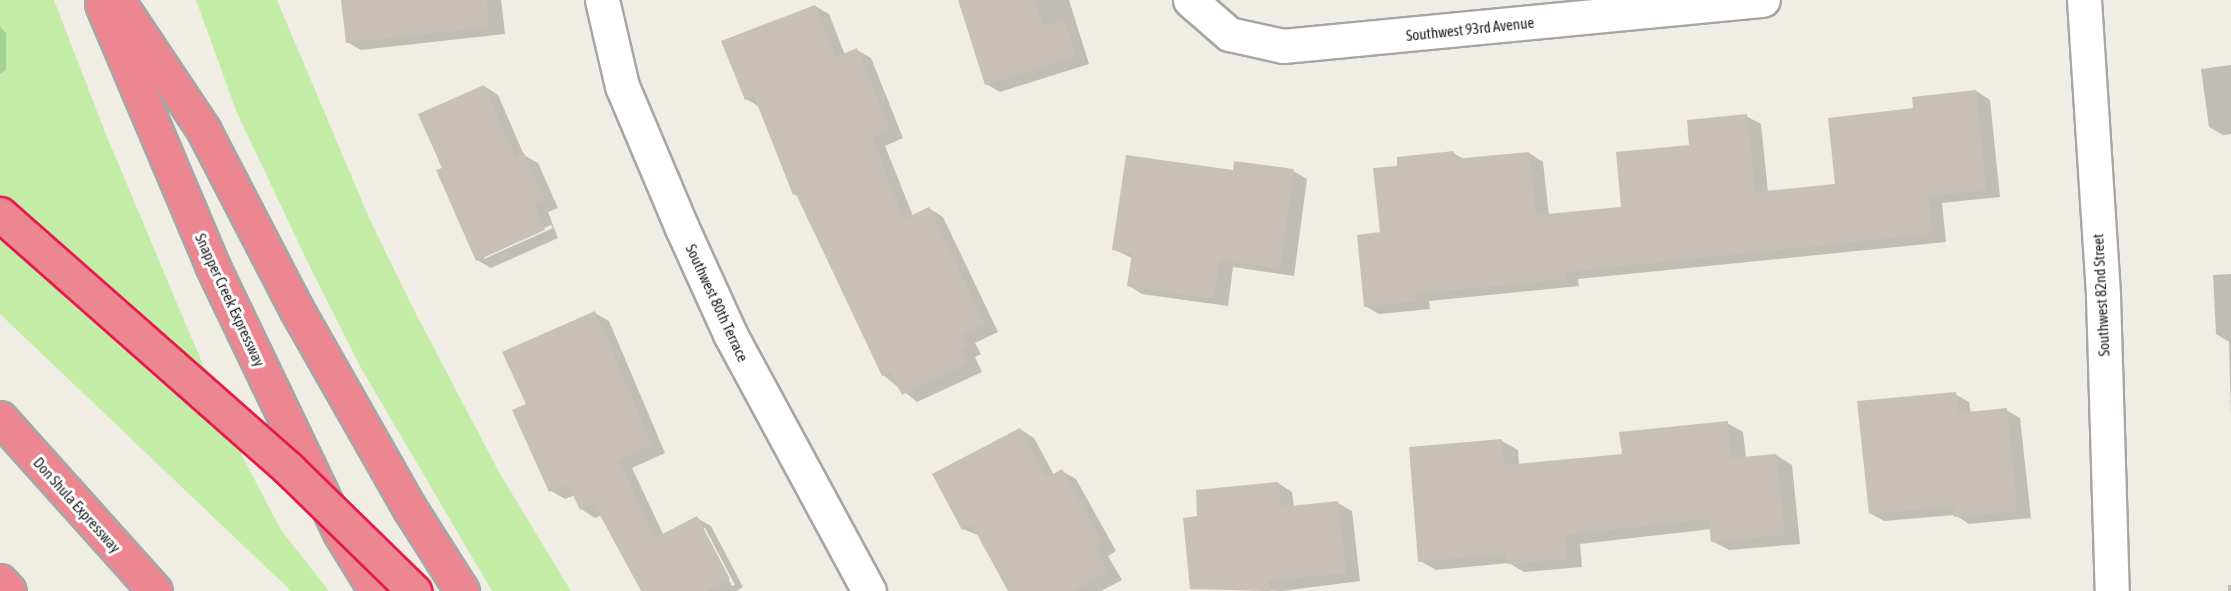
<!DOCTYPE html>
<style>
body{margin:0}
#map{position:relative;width:2231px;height:591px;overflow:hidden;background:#f0ede4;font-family:"Asap Condensed",sans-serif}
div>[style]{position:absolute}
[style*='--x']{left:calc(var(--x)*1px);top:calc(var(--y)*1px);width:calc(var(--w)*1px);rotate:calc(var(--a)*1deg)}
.grass>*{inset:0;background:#c3eda7}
.forest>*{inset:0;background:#a2d296}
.shadow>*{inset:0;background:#0003;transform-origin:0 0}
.building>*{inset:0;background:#c8c0b7}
.roads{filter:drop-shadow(2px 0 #a6a6a6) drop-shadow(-2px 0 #a6a6a6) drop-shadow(0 2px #a6a6a6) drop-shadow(0 -2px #a6a6a6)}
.minor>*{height:33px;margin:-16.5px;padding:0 16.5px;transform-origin:16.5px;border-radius:16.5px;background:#fff}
.highway>*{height:33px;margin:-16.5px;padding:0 16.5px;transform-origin:16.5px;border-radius:16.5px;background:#ec8791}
.bridges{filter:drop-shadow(2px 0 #e61a4d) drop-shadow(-2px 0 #e61a4d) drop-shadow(0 2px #e61a4d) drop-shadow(0 -2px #e61a4d)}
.highway-bridge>*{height:33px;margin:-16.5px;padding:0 16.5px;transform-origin:16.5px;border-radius:16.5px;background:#ec8791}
span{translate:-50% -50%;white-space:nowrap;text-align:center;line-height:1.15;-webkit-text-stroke:6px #fff;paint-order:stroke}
.street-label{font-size:15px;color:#1f1f1f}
</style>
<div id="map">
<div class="grass">
<div style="clip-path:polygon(0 0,54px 0,105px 132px,237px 446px,281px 530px,329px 591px,291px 591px,0 314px,0 74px,6px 69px,6px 33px,0 26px)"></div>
<div style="clip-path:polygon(196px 0,277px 0,370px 220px,414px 310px,500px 474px,571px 591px,492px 591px,361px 368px,310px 267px,237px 113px)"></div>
</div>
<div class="forest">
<div style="clip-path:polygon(0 26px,6px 33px,6px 70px,0 74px)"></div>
</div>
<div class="shadow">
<div style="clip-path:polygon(342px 0,501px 0,505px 34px,361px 50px,347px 42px)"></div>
<div style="clip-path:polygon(959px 0,1069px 0,1089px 64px,1000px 92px,986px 84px)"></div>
<div style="clip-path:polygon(815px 6px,829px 14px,845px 55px,857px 50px,871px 58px,903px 138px,885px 146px,913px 216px,929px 208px,943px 217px,998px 332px,975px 343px,981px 354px,975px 357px,982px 372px,917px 402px,883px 375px,799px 197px,794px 194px,760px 107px,746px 99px)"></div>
<div style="clip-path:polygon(2231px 65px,2231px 134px,2223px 135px,2209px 127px,2201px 69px)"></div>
<div style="clip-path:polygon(evenodd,484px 86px,498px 95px,524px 155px,538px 163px,558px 208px,548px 212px,558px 238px,491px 268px,477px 260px,444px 169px,484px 86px,551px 225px,553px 228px,484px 259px,484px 256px,551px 225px)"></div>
<div style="clip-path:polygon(1976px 91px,1990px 100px,2000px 197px,1942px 203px,1946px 242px,1578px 279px,1579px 286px,1429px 301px,1430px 309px,1379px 314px,1365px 306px,1399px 167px,1453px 153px,1466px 160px,1529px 153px,1543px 162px,1549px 216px,1622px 208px,1691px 146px,1746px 116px,1761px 124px,1768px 192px,1836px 185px,1915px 110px)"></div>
<div style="clip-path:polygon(1293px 171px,1307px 179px,1294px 276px,1233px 267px,1228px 306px,1142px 294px,1128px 285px,1132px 258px,1113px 249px,1234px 172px)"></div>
<div style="clip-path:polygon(2231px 274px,2231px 421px,2229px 342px,2216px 334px,2213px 275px)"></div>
<div style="clip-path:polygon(evenodd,595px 313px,609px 321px,665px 453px,632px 468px,664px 536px,697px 518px,711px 526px,743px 587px,736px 591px,643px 591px,602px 515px,595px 518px,581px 509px,575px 495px,565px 499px,551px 491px,528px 405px,595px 313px,702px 528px,705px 528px,735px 585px,732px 586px,702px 528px)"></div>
<div style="clip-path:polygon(1955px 394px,1969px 402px,1971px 413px,2006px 410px,2020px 418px,2031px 518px,1969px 524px,1955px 515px,1884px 521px,1870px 513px)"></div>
<div style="clip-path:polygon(1727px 423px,1743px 432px,1746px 458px,1776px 455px,1792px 465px,1800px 544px,1729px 550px,1712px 541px,1712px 529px,1580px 544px,1582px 567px,1524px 572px,1509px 563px,1436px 570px,1420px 561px,1502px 441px,1518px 450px,1519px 465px,1623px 455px)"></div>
<div style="clip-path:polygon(1020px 429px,1034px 438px,1054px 475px,1062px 471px,1076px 479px,1116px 551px,1108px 556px,1122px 580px,1101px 591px,1009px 591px,980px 536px,963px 529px)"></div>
<div style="clip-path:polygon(1278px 483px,1292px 492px,1294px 507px,1338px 503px,1352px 511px,1360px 581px,1282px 591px,1192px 588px,1199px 517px)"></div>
<div style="left:2228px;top:585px;width:3px;height:6px"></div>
</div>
<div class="building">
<div style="clip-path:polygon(341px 0,487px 0,488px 27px,346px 43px)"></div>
<div style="clip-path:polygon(958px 0,1035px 0,1043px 26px,1064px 19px,1076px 56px,985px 85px)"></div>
<div style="clip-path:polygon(815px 5px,836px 57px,857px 48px,890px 130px,872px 138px,904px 219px,929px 207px,985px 324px,962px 335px,968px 346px,961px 349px,968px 364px,902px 395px,890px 372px,882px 376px,796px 194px,793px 195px,754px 96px,745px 100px,721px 41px)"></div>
<div style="clip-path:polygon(484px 85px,515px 157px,524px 153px,545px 200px,534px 204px,545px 230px,476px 261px,436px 170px,442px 168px,418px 114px)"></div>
<div style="clip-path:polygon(1976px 90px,1986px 190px,1929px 196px,1932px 234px,1565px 272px,1566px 279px,1415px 294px,1416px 301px,1364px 307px,1357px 235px,1380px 232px,1373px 168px,1397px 166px,1397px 157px,1454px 151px,1454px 159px,1529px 152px,1536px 215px,1621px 207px,1616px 152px,1689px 145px,1687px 120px,1747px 114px,1755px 192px,1835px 184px,1828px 118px,1913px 108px,1912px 97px)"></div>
<div style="clip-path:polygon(1126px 155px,1233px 170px,1234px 161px,1294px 169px,1280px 269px,1219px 260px,1214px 299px,1127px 286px,1132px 253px,1112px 250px)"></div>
<div style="clip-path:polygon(595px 311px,652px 445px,619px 460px,655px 538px,697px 516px,730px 579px,707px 591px,641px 591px,594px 504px,580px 510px,568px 484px,549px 492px,512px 410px,526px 404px,502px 352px)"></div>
<div style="clip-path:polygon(1956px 392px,1958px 413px,2007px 408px,2017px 511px,1954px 517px,1953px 506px,1869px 514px,1857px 401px)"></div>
<div style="clip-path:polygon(1728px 421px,1731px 458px,1776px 454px,1785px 535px,1711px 542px,1709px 519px,1565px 535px,1567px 559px,1507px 564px,1506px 554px,1418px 562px,1409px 447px,1502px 439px,1504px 465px,1622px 454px,1619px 432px)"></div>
<div style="clip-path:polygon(1020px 428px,1047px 478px,1062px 469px,1103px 543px,1095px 548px,1108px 572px,1073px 591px,1008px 591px,972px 525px,962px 530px,932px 474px)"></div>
<div style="clip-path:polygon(1278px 482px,1281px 507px,1338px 501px,1346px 573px,1268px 581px,1269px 591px,1190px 589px,1183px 518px,1197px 516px,1196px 490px)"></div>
</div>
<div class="roads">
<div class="minor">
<div style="--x:602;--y:0;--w:88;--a:76.9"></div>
<div style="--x:622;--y:86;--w:154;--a:67.1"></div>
<div style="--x:682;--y:228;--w:116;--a:65.6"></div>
<div style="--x:730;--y:334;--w:292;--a:61.6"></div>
<div style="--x:1190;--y:0;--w:52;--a:41.1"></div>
<div style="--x:1229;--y:34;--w:55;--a:12.5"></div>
<div style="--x:1283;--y:46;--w:482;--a:-5.5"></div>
<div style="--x:2084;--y:0;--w:297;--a:86.3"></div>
<div style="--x:2103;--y:296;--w:295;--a:88.3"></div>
</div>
<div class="highway">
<div style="--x:117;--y:0;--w:155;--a:56.3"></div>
<div style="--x:203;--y:129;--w:206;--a:62.6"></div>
<div style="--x:298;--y:312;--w:227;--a:60.4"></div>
<div style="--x:410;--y:509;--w:97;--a:57.6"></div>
<div style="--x:102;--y:4;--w:283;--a:67.1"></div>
<div style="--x:212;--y:265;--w:298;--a:64.4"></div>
<div style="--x:341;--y:534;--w:67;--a:58.4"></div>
<div style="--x:0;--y:418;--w:232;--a:48.1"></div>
<div style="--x:0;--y:581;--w:13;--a:48"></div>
</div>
</div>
<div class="bridges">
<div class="highway-bridge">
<div style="--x:0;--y:214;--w:385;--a:41.4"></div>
<div style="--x:289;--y:469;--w:175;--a:44.3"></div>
</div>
</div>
<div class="street-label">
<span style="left:1470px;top:29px;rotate:-6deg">Southwest 93rd Avenue</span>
<span style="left:2101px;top:295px;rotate:-93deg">Southwest 82nd Street</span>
<span style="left:230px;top:300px;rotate:65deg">Snapper Creek Expressway</span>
<span style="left:717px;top:303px;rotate:65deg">Southwest 80th Terrace</span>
<span style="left:77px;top:505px;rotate:48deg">Don Shula Expressway</span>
</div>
</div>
